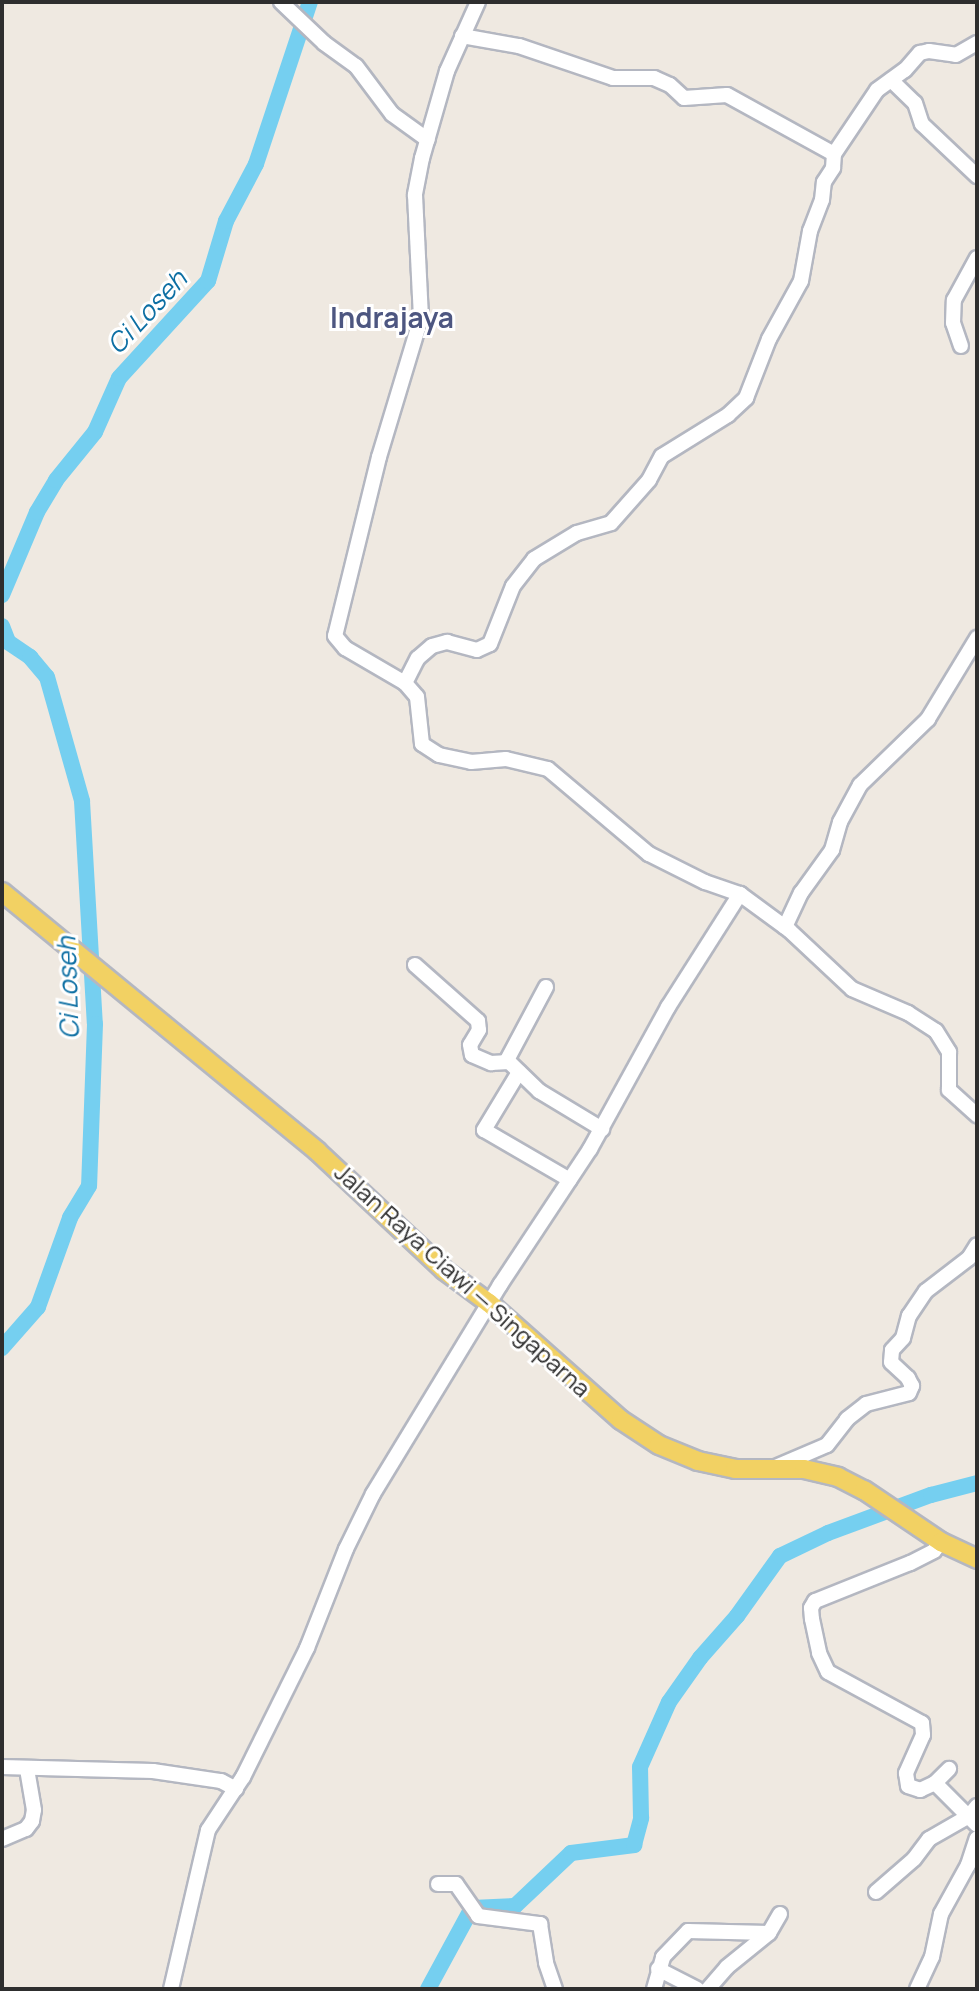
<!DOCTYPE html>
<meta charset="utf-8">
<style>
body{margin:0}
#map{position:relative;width:979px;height:1991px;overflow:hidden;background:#efe9e1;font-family:Manrope,sans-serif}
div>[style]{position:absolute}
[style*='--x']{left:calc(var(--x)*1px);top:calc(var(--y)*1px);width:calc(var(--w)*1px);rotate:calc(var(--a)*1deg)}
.river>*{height:16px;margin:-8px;padding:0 8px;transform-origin:8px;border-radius:8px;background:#75cff0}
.roads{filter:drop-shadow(2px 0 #b4b7c1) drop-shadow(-2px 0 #b4b7c1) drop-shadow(0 2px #b4b7c1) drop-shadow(0 -2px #b4b7c1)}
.minor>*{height:14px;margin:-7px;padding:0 7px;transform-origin:7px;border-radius:7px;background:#fff}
.major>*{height:18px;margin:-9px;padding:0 9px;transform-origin:9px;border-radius:9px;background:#f2d163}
span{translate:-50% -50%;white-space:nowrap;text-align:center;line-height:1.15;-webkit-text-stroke:6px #fff;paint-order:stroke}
.street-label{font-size:24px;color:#2e2e2e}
.water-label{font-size:26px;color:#0d6fa3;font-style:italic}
.quarter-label{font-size:28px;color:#4d5680;font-weight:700}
.frame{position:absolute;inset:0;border:4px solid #2e2e2e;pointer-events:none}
</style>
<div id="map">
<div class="river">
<div style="--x:2;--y:595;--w:90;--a:-67.1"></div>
<div style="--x:37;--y:512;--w:37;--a:-59"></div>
<div style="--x:56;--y:480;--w:62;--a:-50.9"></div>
<div style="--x:95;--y:432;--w:59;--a:-66"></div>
<div style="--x:119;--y:378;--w:132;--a:-47.5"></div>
<div style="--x:208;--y:281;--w:63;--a:-73.3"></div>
<div style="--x:226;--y:221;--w:64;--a:-62.2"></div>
<div style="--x:256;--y:164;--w:171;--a:-71.6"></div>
<div style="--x:2;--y:626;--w:17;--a:69"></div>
<div style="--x:8;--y:642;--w:27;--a:34"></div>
<div style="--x:30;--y:657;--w:26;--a:50"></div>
<div style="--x:47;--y:677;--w:129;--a:74.2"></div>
<div style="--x:82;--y:801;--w:223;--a:86.7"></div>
<div style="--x:95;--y:1024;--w:162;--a:92.1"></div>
<div style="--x:89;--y:1186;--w:37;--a:121"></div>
<div style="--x:70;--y:1218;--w:95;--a:109.8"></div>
<div style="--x:38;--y:1307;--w:55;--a:131.3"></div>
<div style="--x:428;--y:1989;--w:92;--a:-61.5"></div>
<div style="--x:472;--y:1908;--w:43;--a:-2.7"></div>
<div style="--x:515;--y:1906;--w:77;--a:-43.4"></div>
<div style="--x:571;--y:1853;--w:64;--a:-7.2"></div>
<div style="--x:634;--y:1845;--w:28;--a:-75"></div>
<div style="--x:641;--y:1818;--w:51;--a:-91.1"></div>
<div style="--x:640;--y:1767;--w:71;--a:-66"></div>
<div style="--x:669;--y:1702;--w:54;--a:-54.8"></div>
<div style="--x:700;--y:1658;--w:56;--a:-48.6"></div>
<div style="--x:737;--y:1616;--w:74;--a:-54.4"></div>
<div style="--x:780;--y:1556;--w:53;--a:-25.6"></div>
<div style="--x:828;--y:1533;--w:110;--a:-20.3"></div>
<div style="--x:931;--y:1495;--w:48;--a:-14.6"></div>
</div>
<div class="roads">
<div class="minor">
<div style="--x:281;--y:2;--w:59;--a:43.6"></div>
<div style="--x:324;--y:43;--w:39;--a:36"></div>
<div style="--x:356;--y:66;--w:60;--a:53.1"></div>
<div style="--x:392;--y:114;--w:44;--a:35.8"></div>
<div style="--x:478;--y:2;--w:76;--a:114.2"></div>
<div style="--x:447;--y:71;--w:91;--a:106"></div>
<div style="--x:422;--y:158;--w:38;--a:101"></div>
<div style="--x:415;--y:195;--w:123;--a:87.2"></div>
<div style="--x:421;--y:318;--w:145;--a:106.8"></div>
<div style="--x:379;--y:457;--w:184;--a:103.8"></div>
<div style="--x:335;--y:636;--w:16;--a:50"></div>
<div style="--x:345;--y:648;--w:69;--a:30.3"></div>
<div style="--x:405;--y:683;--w:18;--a:49"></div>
<div style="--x:417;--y:697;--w:47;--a:83.9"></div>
<div style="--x:422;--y:744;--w:20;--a:33"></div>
<div style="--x:439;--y:755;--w:33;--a:12"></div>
<div style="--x:471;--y:762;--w:35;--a:-5"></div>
<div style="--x:506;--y:759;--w:43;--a:13.4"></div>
<div style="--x:548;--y:769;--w:132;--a:40.1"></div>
<div style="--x:649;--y:854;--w:63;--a:26.6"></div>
<div style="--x:705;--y:882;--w:37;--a:19"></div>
<div style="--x:740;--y:894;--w:61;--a:36.3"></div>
<div style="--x:789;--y:930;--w:86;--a:43.1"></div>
<div style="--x:852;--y:989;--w:61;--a:23.2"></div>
<div style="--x:908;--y:1013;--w:33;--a:33"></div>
<div style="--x:936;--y:1031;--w:25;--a:58"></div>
<div style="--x:949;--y:1052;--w:38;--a:90"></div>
<div style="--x:949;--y:1090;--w:38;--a:42"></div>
<div style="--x:462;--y:36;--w:58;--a:10"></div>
<div style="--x:519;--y:46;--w:99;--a:18.8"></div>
<div style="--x:613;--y:78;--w:41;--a:0"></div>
<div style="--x:654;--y:78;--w:17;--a:24"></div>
<div style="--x:670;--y:85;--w:19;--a:43"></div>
<div style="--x:684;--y:98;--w:43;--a:-4"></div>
<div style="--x:727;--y:95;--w:122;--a:28.9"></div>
<div style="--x:834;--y:154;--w:77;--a:-56.1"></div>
<div style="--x:877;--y:90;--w:34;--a:-36"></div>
<div style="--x:905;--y:70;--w:23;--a:-49"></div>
<div style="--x:920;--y:53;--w:9;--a:-13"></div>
<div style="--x:929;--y:51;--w:27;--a:8"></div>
<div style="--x:956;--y:55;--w:24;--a:-30"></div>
<div style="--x:891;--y:80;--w:33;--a:44"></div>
<div style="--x:915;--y:103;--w:22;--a:72"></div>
<div style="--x:922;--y:124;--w:76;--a:43.4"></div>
<div style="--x:961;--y:346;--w:24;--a:-109"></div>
<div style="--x:953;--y:323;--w:23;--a:-88"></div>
<div style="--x:954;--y:300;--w:48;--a:-61.3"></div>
<div style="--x:405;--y:683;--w:28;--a:-63"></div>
<div style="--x:418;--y:658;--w:18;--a:-41"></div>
<div style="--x:432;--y:646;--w:16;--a:-15"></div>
<div style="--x:447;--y:642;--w:31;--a:15"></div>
<div style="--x:477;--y:650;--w:14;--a:-25"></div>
<div style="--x:490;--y:644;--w:62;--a:-68.4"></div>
<div style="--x:513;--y:586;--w:34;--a:-52"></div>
<div style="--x:534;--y:559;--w:50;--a:-31.2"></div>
<div style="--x:577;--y:533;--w:35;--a:-16"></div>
<div style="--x:611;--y:523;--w:57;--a:-48.5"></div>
<div style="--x:649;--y:480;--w:27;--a:-62"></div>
<div style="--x:662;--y:456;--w:78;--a:-31.8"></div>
<div style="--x:728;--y:415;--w:25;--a:-43"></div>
<div style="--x:746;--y:398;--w:63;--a:-68.7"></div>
<div style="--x:769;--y:339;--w:66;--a:-61.1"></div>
<div style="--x:801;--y:281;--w:51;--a:-79.8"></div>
<div style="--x:810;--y:231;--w:33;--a:-69"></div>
<div style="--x:822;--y:200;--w:18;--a:-84"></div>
<div style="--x:824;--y:182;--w:17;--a:-57"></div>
<div style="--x:833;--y:168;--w:14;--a:-86"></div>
<div style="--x:785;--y:927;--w:38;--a:-65"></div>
<div style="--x:801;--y:893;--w:53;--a:-54.2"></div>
<div style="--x:832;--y:850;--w:29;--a:-74"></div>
<div style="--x:840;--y:822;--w:42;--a:-61.6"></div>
<div style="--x:860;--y:785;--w:95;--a:-44.1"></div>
<div style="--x:928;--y:719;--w:95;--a:-58.8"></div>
<div style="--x:415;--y:965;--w:84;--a:41.6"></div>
<div style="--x:478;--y:1021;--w:9;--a:84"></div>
<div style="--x:479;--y:1030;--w:17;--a:121"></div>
<div style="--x:470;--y:1045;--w:10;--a:79"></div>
<div style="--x:472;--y:1055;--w:21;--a:23"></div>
<div style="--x:491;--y:1063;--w:18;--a:-3"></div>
<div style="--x:546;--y:987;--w:83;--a:118.1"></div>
<div style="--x:507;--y:1060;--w:45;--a:44.1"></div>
<div style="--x:539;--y:1091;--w:74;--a:31.1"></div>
<div style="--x:519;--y:1072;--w:68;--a:121.1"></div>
<div style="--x:484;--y:1130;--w:99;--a:30.2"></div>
<div style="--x:778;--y:1466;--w:53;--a:-23.2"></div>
<div style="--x:827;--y:1445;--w:33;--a:-52"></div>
<div style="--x:847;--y:1419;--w:24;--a:-38"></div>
<div style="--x:866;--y:1404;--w:44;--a:-14.3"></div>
<div style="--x:909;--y:1393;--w:8;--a:-67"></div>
<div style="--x:912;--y:1386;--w:9;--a:-117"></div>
<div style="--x:908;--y:1378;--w:23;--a:-137"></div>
<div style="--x:891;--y:1362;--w:12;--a:-85"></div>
<div style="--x:892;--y:1350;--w:16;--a:-47"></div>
<div style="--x:903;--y:1338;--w:23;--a:-75"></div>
<div style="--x:909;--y:1316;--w:30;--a:-56"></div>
<div style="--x:926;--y:1291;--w:54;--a:-37.5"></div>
<div style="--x:969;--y:1258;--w:15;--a:-58"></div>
<div style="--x:941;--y:1542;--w:11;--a:128"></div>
<div style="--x:934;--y:1551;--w:27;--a:153"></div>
<div style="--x:910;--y:1563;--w:102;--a:158.2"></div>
<div style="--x:815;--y:1601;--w:8;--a:120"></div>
<div style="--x:811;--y:1608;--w:11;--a:85"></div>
<div style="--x:812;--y:1619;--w:35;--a:78"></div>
<div style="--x:819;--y:1653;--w:21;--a:65"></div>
<div style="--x:828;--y:1672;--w:107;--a:28.5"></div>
<div style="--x:922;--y:1723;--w:12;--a:85"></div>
<div style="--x:923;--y:1735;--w:42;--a:114.1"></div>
<div style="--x:906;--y:1773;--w:13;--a:81"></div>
<div style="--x:908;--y:1786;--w:13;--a:18"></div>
<div style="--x:920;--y:1790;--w:17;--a:-25"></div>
<div style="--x:935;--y:1783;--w:59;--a:45"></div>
<div style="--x:2;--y:1767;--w:151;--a:1.5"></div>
<div style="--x:153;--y:1771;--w:69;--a:8.4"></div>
<div style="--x:221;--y:1781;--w:17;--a:28"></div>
<div style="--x:935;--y:1783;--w:20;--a:-45"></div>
<div style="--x:2;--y:1839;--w:26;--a:-23"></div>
<div style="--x:26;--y:1829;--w:10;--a:-53"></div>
<div style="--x:32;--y:1821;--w:11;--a:-80"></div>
<div style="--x:34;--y:1810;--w:42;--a:-99.7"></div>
<div style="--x:438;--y:1884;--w:18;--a:0"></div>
<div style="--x:456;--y:1884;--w:39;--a:55"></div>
<div style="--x:478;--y:1916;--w:63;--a:7.4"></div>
<div style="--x:540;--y:1924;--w:39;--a:81"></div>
<div style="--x:546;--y:1963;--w:28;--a:71"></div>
<div style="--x:876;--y:1892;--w:50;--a:-41"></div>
<div style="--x:914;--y:1859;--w:25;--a:-53"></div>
<div style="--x:929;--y:1839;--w:46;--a:-29.9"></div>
<div style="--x:969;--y:1816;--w:13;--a:-51"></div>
<div style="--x:658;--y:1969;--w:44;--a:27.1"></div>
<div style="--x:171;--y:1989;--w:163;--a:-76.9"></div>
<div style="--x:208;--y:1830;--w:64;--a:-56.6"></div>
<div style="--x:243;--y:1777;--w:144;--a:-63.6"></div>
<div style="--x:307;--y:1648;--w:106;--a:-68.5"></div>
<div style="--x:346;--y:1549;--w:61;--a:-63.9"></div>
<div style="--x:373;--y:1494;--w:245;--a:-58.7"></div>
<div style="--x:500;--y:1285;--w:163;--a:-56.5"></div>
<div style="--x:590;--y:1149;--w:162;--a:-61.2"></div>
<div style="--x:668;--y:1007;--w:134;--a:-57.5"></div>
<div style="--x:654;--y:1989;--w:33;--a:-74"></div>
<div style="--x:663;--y:1957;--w:36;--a:-46"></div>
<div style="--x:688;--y:1931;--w:81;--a:1.4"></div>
<div style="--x:708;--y:1989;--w:29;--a:-49"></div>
<div style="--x:727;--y:1967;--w:54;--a:-39"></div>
<div style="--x:769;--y:1933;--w:22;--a:-60"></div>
<div style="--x:917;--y:1989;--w:35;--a:-65"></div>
<div style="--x:932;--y:1957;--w:44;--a:-78.2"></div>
<div style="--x:941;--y:1914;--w:56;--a:-61.1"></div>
<div style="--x:968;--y:1865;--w:28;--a:-72"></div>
</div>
<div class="major">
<div style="--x:2;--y:892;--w:408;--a:39.4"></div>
<div style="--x:317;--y:1151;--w:174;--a:43.1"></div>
<div style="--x:444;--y:1270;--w:56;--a:36.3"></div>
<div style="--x:489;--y:1303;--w:176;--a:41.6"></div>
<div style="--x:621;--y:1420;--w:45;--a:33.3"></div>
<div style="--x:659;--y:1445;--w:42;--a:22.3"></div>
<div style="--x:698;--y:1461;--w:38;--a:12"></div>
<div style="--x:735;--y:1469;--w:69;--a:0"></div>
<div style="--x:804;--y:1469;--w:35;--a:13"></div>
<div style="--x:838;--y:1477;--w:29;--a:27"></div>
<div style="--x:864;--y:1490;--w:93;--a:34"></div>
<div style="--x:941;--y:1542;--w:40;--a:25"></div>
</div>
</div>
<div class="street-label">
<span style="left:463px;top:1280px;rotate:42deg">Jalan Raya Ciawi — Singaparna</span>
</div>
<div class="water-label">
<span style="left:147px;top:312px;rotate:-47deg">Ci Loseh</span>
<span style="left:68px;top:988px;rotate:-92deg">Ci Loseh</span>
</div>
<div class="quarter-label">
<span style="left:392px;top:317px">Indrajaya</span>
</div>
<div class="frame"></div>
</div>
